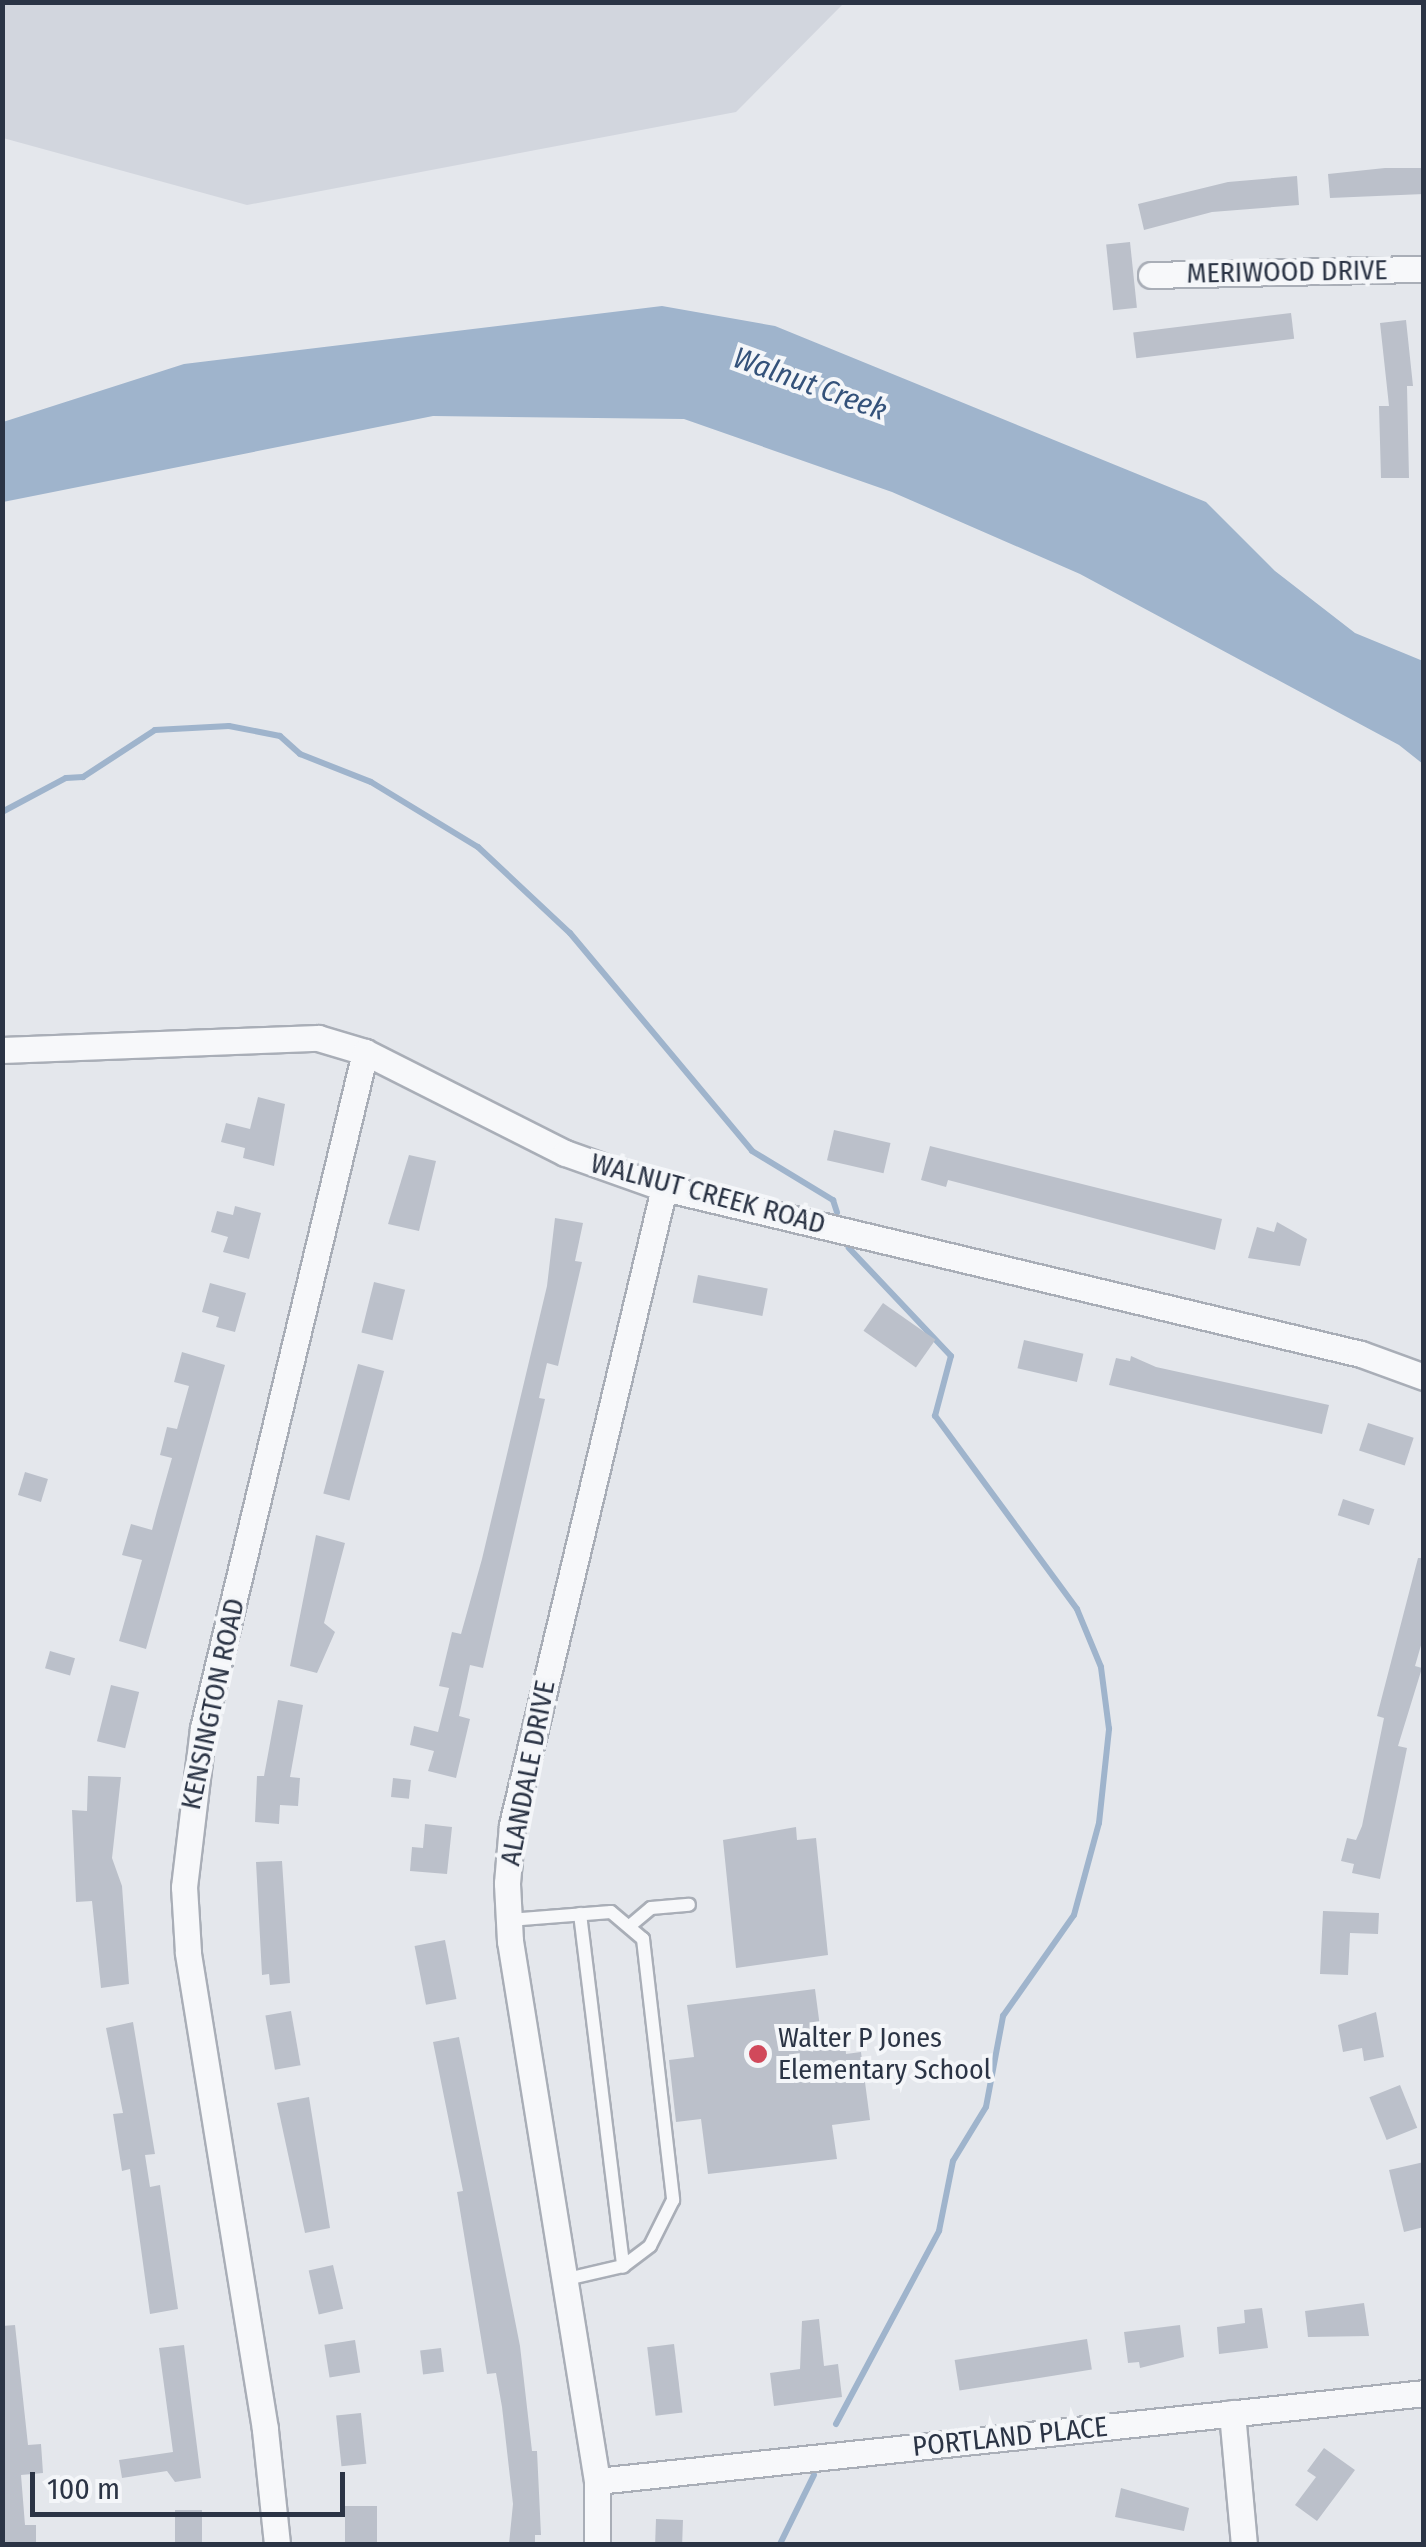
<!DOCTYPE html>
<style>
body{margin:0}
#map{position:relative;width:1426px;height:2547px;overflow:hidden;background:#e4e7ec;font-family:"Fira Sans Condensed",sans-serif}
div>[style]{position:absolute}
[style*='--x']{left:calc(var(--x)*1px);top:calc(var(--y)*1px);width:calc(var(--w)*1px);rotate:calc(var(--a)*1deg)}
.built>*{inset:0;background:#d2d6de}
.water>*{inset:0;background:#9fb4cc}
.stream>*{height:6px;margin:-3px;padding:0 3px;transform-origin:3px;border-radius:3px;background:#9fb4cc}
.building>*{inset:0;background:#bbc0ca;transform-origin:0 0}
.roads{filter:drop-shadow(2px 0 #a9aeb7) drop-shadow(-2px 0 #a9aeb7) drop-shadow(0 2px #a9aeb7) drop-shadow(0 -2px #a9aeb7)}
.service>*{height:12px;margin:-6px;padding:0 6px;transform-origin:6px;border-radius:6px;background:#f7f8fa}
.minor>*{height:25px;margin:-12.5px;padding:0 12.5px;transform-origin:12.5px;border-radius:12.5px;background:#f7f8fa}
.dots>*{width:28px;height:28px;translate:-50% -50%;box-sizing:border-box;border:5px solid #f4f6f9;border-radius:50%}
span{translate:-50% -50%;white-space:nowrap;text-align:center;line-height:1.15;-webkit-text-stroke:8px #f4f6f9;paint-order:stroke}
.street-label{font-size:28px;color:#2b3445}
.poi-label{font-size:28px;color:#2b3445}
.left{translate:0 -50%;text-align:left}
.water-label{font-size:30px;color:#34527a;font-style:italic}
.frame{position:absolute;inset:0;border:5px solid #2b3445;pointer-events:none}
.scale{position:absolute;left:30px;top:2472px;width:315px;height:45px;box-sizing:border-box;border:5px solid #2b3445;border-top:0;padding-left:12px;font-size:30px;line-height:35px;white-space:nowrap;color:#2b3445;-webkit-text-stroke:8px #f4f6f9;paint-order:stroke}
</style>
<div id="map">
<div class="built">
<div style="clip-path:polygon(2px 3px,3px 2px,844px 3px,736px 112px,247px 205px,3px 138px)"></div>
</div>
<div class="water">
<div style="clip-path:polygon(662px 306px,775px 326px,1206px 502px,1275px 571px,1355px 633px,1423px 661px,1423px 764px,1399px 745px,1080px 574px,892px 492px,684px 419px,433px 416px,3px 502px,3px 422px,184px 364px)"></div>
</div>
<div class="stream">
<div style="--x:2;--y:812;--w:72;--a:-28"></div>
<div style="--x:66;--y:778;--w:17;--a:-3"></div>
<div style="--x:83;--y:777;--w:86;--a:-33.1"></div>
<div style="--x:155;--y:730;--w:74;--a:-3.1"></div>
<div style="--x:229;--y:726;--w:52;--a:11.1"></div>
<div style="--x:280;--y:736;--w:27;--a:42"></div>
<div style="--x:300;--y:754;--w:76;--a:21.5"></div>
<div style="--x:371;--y:782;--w:125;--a:31.3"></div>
<div style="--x:478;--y:847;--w:126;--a:43.1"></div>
<div style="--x:570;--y:933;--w:284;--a:50.1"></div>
<div style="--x:752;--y:1151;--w:95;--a:31.2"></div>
<div style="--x:833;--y:1200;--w:13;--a:72"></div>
<div style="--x:836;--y:2424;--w:219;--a:-61.9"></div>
<div style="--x:939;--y:2231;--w:71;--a:-78.7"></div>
<div style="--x:953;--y:2161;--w:63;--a:-58.6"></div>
<div style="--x:986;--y:2107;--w:93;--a:-79.4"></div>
<div style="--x:1003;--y:2016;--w:123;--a:-54.9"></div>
<div style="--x:1074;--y:1915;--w:95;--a:-74.8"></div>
<div style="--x:1099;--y:1823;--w:95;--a:-83.9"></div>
<div style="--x:1109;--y:1729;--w:63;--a:-97.4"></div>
<div style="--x:1101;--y:1667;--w:63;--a:-112.5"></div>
<div style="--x:1077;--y:1609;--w:240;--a:-126.3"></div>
<div style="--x:935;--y:1416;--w:62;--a:-75.1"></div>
<div style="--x:951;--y:1356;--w:149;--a:-133.4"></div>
<div style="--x:780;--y:2544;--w:77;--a:-63.8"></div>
</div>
<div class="building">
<div style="clip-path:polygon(1385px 168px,1424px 168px,1424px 194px,1330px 198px,1328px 174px)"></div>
<div style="clip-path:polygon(1297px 176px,1299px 205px,1212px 212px,1144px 230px,1138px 204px,1228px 182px)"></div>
<div style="left:1130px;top:242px;width:66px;height:24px;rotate:84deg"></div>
<div style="left:1291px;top:313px;width:26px;height:159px;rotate:83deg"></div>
<div style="clip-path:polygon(1406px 320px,1413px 386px,1407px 386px,1409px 478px,1381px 478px,1379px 406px,1389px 406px,1380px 323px)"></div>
<div style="clip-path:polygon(258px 1097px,285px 1104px,274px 1166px,243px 1158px,245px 1148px,221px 1142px,226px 1123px,250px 1129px)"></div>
<div style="left:834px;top:1130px;width:58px;height:31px;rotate:13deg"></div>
<div style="clip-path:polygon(930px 1146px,1222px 1219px,1215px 1250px,948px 1180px,946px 1187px,921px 1180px)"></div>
<div style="clip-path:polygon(409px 1155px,436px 1161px,419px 1231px,388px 1224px)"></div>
<div style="clip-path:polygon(235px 1206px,261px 1213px,249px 1259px,223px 1252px,228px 1237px,211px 1232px,217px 1211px,233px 1215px)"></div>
<div style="clip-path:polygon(555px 1218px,583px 1223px,575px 1261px,582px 1262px,558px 1366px,547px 1363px,539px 1398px,545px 1399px,483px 1668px,470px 1665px,459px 1716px,470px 1719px,456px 1778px,428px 1771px,434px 1751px,410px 1745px,414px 1726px,438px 1732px,449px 1688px,439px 1686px,452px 1632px,461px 1634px,482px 1559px,547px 1286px)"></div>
<div style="clip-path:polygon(1277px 1222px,1307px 1239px,1300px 1266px,1248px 1258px,1257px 1227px,1274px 1232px)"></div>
<div style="left:698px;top:1275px;width:71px;height:28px;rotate:11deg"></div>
<div style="left:374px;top:1282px;width:32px;height:52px;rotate:14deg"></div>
<div style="clip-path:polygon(210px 1283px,246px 1293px,235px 1332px,216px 1327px,219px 1317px,202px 1312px)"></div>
<div style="left:883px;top:1303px;width:64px;height:34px;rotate:35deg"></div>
<div style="left:1024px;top:1340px;width:61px;height:29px;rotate:13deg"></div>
<div style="clip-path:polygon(182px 1352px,225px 1365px,146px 1649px,119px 1641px,142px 1560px,122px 1555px,131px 1524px,152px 1530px,157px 1511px,172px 1458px,160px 1455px,167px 1427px,177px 1429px,189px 1386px,174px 1382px)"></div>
<div style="clip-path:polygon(1131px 1356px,1156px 1367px,1329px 1405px,1322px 1434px,1109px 1385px,1116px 1358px,1130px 1361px)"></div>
<div style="left:358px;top:1364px;width:27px;height:134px;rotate:15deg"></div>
<div style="left:1368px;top:1423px;width:48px;height:29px;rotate:18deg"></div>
<div style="left:25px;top:1472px;width:24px;height:24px;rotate:17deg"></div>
<div style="left:1343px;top:1499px;width:33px;height:17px;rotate:18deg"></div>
<div style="clip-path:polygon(316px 1535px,345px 1543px,324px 1623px,335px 1632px,317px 1673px,290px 1666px)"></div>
<div style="clip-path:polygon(1418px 1558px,1424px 1558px,1424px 1635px,1415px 1666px,1422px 1668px,1398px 1746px,1407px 1748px,1380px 1879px,1352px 1873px,1354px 1864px,1341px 1861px,1347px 1838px,1356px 1840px,1362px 1826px,1384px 1718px,1377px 1716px)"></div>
<div style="left:50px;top:1651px;width:26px;height:18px;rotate:16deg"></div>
<div style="left:111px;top:1685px;width:29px;height:58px;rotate:14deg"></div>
<div style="clip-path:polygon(278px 1700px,303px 1705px,290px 1777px,300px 1778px,298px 1806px,280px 1805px,279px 1824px,255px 1822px,257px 1776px,264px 1776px)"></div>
<div style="clip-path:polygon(88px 1776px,121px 1777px,112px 1858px,122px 1886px,129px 1984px,101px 1988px,92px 1901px,76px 1902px,72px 1810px,87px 1811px)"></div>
<div style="left:393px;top:1778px;width:18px;height:19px;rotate:6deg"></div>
<div style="clip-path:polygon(425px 1824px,452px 1827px,447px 1874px,410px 1871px,412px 1847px,423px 1848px)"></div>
<div style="clip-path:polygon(796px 1827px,797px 1840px,816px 1838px,828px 1955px,736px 1968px,723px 1840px)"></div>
<div style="clip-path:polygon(282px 1861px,290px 1983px,270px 1985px,269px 1974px,262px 1975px,256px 1862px)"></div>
<div style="clip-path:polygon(1323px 1911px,1379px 1913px,1378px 1934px,1350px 1933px,1348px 1975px,1320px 1974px)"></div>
<div style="left:445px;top:1940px;width:60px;height:31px;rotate:79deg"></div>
<div style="clip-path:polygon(815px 1989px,822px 2042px,845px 2040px,846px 2054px,861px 2052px,870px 2120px,832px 2125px,837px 2159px,708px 2174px,701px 2119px,676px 2122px,669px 2060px,694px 2057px,687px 2005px)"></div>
<div style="left:291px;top:2011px;width:55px;height:26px;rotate:80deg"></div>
<div style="clip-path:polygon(1376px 2012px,1384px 2057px,1364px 2061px,1362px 2048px,1343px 2052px,1338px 2025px)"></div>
<div style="clip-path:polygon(133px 2022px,155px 2154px,145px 2155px,150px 2187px,160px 2185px,178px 2309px,150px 2314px,130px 2169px,122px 2171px,113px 2114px,123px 2113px,106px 2028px)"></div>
<div style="clip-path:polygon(459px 2037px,520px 2346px,532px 2451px,537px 2451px,541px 2535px,535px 2535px,535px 2544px,509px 2544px,513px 2504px,502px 2407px,496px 2373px,487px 2374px,457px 2192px,463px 2191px,433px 2042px)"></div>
<div style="left:1400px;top:2085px;width:46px;height:33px;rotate:68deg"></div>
<div style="clip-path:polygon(309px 2097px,330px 2228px,305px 2233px,277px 2103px)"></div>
<div style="clip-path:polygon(1424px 2162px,1424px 2227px,1404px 2232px,1389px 2170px)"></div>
<div style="left:333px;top:2265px;width:45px;height:25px;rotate:77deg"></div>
<div style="clip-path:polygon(1364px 2303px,1369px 2336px,1308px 2337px,1305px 2311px)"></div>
<div style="clip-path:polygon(1262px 2308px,1268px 2348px,1219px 2354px,1217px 2327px,1245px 2323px,1244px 2310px)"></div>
<div style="clip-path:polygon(819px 2319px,824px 2366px,838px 2364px,842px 2397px,774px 2406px,770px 2373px,800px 2369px,802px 2321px)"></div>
<div style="clip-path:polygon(15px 2325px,28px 2445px,41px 2444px,43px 2473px,21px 2475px,25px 2525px,36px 2525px,36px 2544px,2px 2544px,2px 2326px)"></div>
<div style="clip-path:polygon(1180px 2325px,1184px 2357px,1140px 2368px,1139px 2362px,1128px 2363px,1124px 2332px)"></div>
<div style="left:1087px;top:2339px;width:31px;height:134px;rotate:81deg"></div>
<div style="left:355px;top:2340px;width:33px;height:31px;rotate:81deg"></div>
<div style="left:674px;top:2344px;width:69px;height:27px;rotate:83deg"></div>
<div style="clip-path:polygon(184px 2345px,201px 2478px,175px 2482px,167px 2471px,122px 2478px,119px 2460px,173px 2452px,159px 2348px)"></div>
<div style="left:441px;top:2348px;width:24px;height:21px;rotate:83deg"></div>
<div style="left:361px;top:2413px;width:51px;height:25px;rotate:84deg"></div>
<div style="clip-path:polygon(1324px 2448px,1355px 2470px,1317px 2521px,1295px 2505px,1316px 2477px,1307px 2471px)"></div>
<div style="clip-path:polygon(1121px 2488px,1189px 2508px,1184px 2531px,1115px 2517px)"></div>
<div style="left:345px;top:2506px;width:32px;height:38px"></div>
<div style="left:175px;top:2510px;width:27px;height:34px"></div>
<div style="left:656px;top:2519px;width:27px;height:25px;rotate:2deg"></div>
</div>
<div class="roads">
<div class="service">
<div style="--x:580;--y:1914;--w:355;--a:83"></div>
<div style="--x:509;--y:1920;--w:102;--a:-4.5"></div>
<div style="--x:611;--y:1912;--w:42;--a:40.2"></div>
<div style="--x:643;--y:1939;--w:263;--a:83.4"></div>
<div style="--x:673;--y:2200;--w:51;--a:116.6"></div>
<div style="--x:650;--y:2246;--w:34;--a:143"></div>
<div style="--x:623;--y:2266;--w:57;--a:166.9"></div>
<div style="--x:632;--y:1924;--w:25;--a:-40"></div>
<div style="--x:651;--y:1908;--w:38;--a:-5"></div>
</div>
<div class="minor">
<div style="--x:1151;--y:275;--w:273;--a:-1.3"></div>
<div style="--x:2;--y:1050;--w:316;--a:-2.2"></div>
<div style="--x:318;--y:1038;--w:49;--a:16.6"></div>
<div style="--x:365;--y:1052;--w:224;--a:26.8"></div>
<div style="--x:565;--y:1153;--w:105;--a:19.5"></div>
<div style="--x:664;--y:1188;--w:716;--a:13.4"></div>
<div style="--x:1361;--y:1354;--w:67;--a:20.1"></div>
<div style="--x:1232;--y:2413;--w:132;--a:84.8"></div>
<div style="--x:597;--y:2481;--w:832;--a:-6.07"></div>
<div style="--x:277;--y:2544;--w:116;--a:-96"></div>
<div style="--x:265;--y:2429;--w:483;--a:-99.2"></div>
<div style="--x:188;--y:1952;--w:65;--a:-93.5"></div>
<div style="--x:184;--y:1887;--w:160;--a:-83.2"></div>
<div style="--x:203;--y:1728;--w:695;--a:-76.52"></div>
<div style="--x:597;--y:2544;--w:63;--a:-90"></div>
<div style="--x:597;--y:2481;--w:547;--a:-99.15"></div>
<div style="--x:510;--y:1941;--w:58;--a:-93"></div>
<div style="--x:507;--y:1883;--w:58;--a:-85.1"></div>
<div style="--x:512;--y:1825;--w:655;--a:-76.58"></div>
</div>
</div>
<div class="dots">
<div style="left:758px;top:2054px;background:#d1495b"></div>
</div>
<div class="street-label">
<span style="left:1287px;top:272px;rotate:-1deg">MERIWOOD DRIVE</span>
<span style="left:708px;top:1194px;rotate:15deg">WALNUT CREEK ROAD</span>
<span style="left:213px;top:1704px;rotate:-78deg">KENSINGTON ROAD</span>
<span style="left:528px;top:1773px;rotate:-79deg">ALANDALE DRIVE</span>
<span style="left:1010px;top:2437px;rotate:-6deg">PORTLAND PLACE</span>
</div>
<div class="poi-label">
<span class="left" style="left:778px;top:2054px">Walter P Jones<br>Elementary School</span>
</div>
<div class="water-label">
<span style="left:810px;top:384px;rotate:20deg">Walnut Creek</span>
</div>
<div class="frame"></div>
<div class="scale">100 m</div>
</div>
